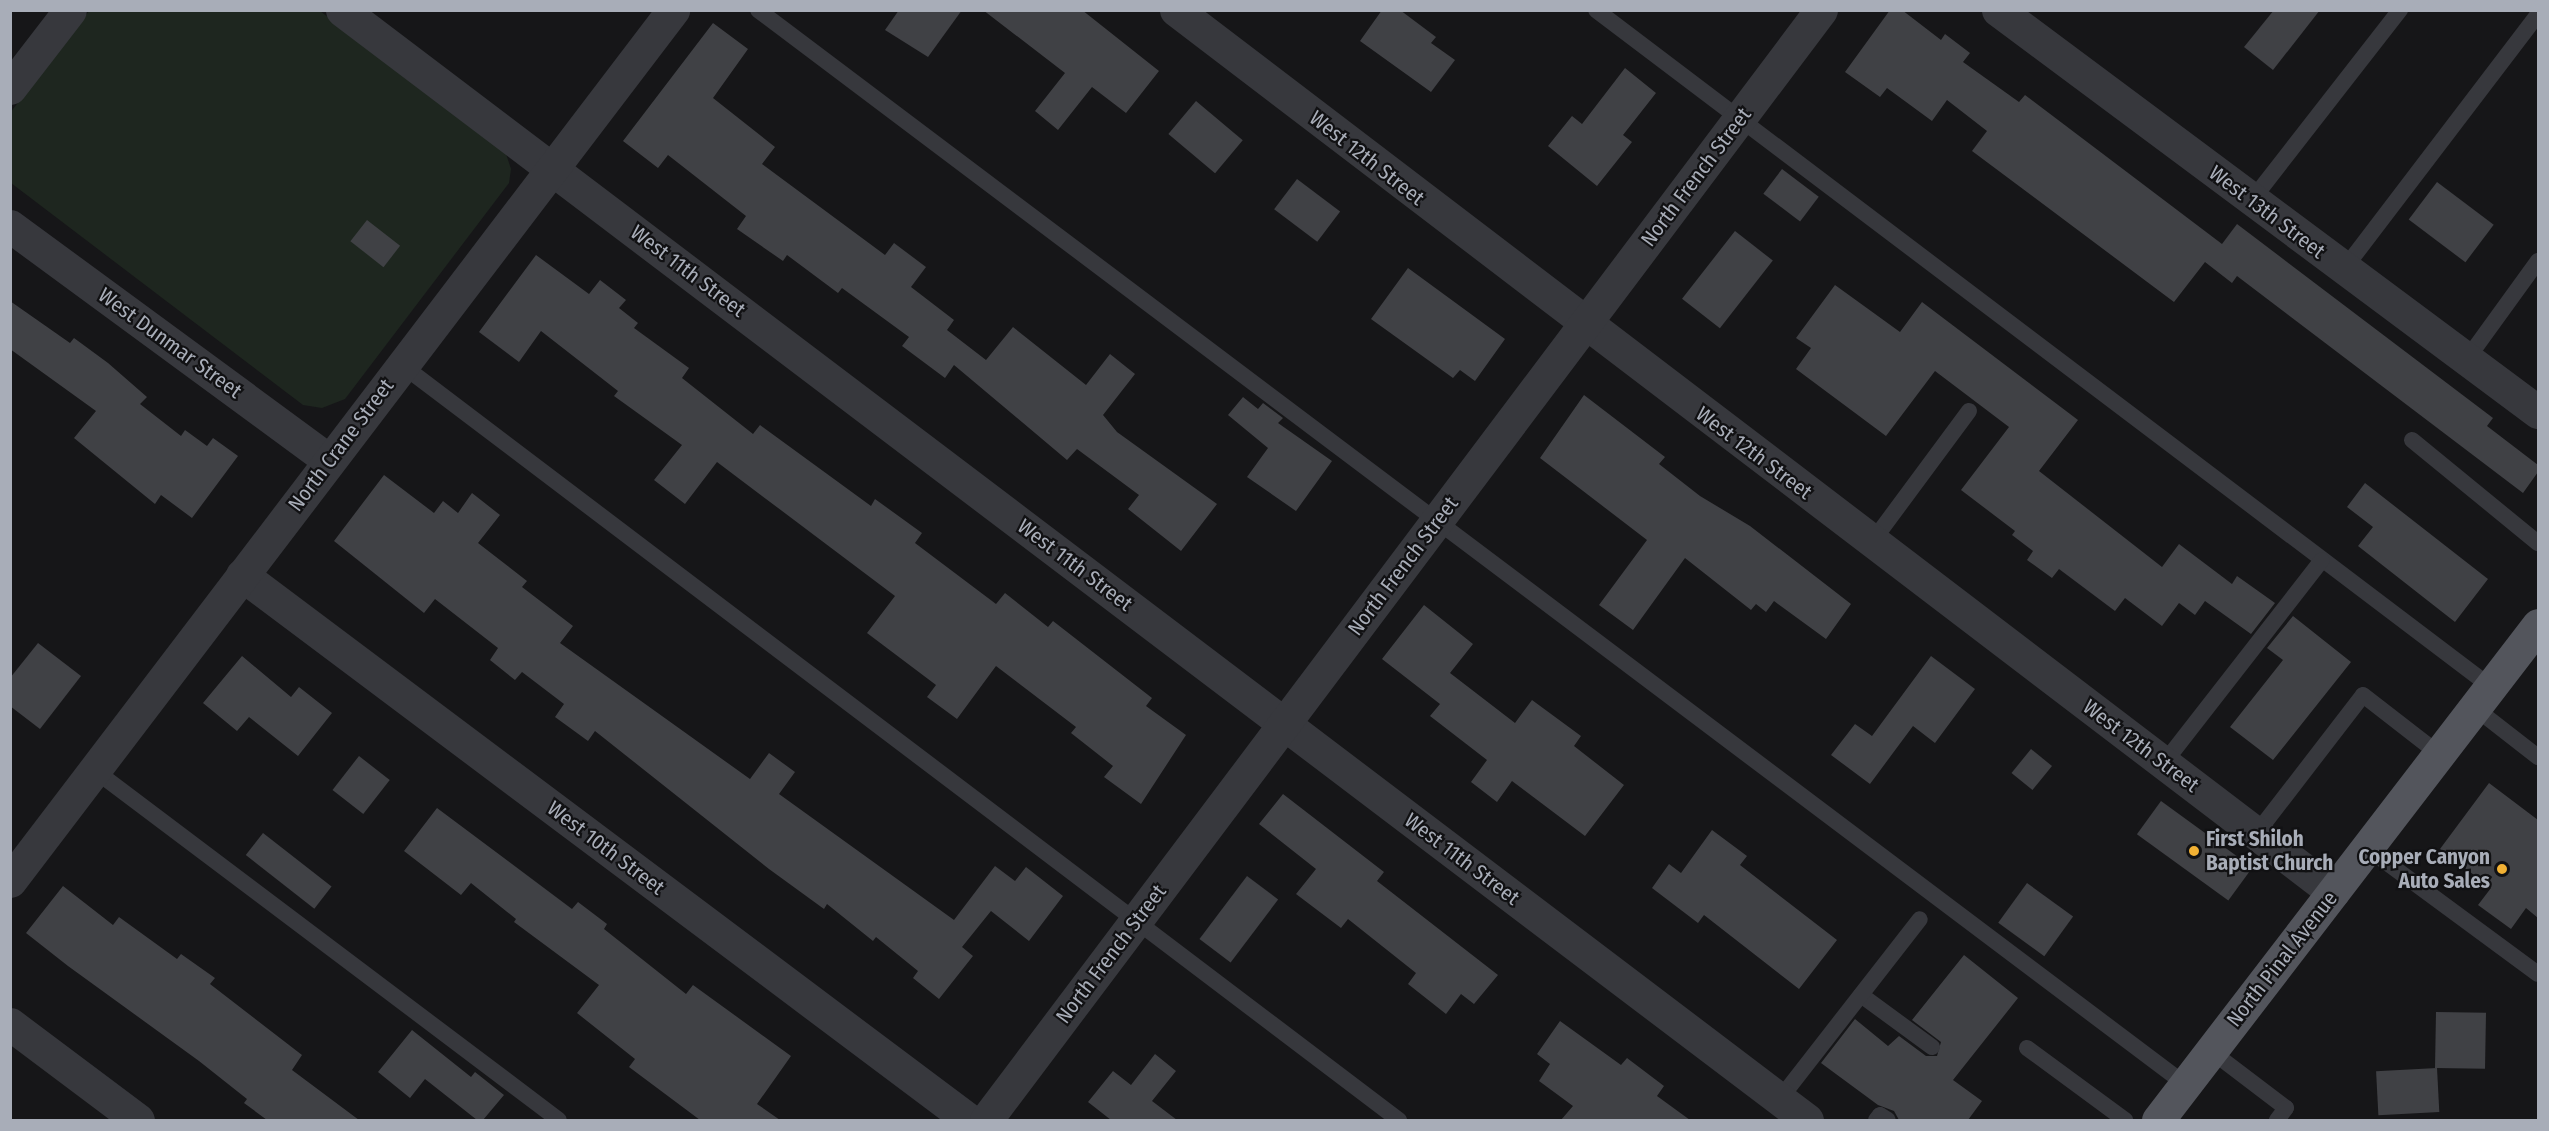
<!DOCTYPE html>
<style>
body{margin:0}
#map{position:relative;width:2549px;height:1131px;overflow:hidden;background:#161618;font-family:"Fira Sans Condensed",sans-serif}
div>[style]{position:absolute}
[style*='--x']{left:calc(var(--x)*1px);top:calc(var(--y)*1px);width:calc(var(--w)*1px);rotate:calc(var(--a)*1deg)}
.green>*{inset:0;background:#1e261f}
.building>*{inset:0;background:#404145;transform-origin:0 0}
.lane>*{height:16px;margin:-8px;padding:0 8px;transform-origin:8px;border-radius:8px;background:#37383d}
.street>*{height:33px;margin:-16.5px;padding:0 16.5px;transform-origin:16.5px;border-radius:16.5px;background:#37383d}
.primary>*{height:33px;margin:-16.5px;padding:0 16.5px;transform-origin:16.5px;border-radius:16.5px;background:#53555c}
.dots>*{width:16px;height:16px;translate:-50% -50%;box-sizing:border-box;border:3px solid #111113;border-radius:50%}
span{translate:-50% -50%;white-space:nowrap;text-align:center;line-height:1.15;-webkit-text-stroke:4.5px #111113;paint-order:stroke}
.street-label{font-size:21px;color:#a8adb8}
.poi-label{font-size:21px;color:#a8adb8;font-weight:700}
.left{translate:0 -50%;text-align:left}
.right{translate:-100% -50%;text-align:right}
.frame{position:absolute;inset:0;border:12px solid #a8adb8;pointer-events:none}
</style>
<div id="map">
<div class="green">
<div style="clip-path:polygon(89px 11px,320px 11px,505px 151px,511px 169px,509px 183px,345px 399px,322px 408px,303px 405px,11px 183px,10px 113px)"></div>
</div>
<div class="building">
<div style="clip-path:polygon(899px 10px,962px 10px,928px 57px,885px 30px)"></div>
<div style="clip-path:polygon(983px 10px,1082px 10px,1159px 71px,1126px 113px,1092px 87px,1058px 130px,1035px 111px,1065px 73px)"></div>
<div style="clip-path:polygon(1382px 10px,1400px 10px,1436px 37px,1431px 43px,1455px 60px,1431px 92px,1360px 41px)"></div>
<div style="clip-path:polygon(1890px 10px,1902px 10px,1941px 40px,1945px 34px,1970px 53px,1963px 62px,2019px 102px,2025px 95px,2222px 244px,2237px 224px,2493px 418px,2487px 426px,2538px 465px,2538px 472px,2523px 493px,2237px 276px,2232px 283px,2205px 262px,2174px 302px,1972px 151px,1987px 131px,1947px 100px,1932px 121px,1887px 88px,1880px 97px,1845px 72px)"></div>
<div style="clip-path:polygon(2274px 10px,2320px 10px,2273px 70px,2244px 47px)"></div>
<div style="clip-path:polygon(713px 23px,748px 49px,713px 98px,775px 147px,762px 164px,885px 255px,894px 243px,926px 267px,911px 287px,954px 320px,947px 330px,986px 360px,1013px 327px,1086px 385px,1110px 354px,1135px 374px,1103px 415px,1117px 432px,1217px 504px,1181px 551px,1128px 509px,1139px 495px,1077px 449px,1067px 460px,954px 365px,945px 378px,902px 346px,909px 337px,842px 288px,838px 293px,787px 255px,783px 261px,737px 229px,746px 216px,668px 155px,658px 168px,623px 141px)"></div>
<div style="clip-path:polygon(1625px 68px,1656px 93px,1623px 135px,1632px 142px,1597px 186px,1548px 146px,1572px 116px,1582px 124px)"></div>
<div style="left:1196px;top:101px;width:61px;height:43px;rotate:40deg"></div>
<div style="left:1782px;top:169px;width:46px;height:31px;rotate:37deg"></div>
<div style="left:1297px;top:179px;width:54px;height:38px;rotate:37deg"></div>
<div style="left:2437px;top:182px;width:71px;height:47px;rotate:37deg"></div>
<div style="left:367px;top:220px;width:42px;height:27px;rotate:38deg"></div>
<div style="left:1735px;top:231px;width:48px;height:86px;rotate:38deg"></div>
<div style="clip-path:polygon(536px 255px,589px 294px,600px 280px,626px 300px,619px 308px,638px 323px,634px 328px,689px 368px,682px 378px,753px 434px,760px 425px,871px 506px,875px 499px,922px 533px,915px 543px,996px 604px,1005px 593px,1048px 627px,1053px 621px,1152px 698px,1146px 706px,1186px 735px,1141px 804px,1104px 777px,1113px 766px,1071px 733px,1076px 727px,996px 666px,957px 719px,927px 697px,936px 685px,867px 633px,895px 596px,717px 462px,685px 504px,654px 480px,682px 445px,614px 396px,618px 391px,541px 331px,519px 362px,479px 332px)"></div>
<div style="clip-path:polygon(1408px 268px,1505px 339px,1475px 381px,1460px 370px,1453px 378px,1371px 319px)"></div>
<div style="clip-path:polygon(1835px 285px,1900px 332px,1922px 302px,2078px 420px,2039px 471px,2162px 567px,2179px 544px,2232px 584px,2237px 576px,2275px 603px,2251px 634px,2205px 601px,2195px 615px,2179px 603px,2162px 626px,2125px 598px,2115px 611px,2059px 569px,2052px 578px,2027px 560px,2033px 551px,2012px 535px,2015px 531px,1961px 490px,2009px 427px,1935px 371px,1886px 436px,1796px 369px,1811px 348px,1796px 338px)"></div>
<div style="clip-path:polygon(10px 301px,70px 343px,74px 338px,108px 363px,147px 397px,140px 404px,181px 436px,185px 430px,207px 446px,213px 438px,238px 456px,192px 518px,161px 495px,155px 504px,74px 438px,96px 411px,10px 349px)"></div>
<div style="clip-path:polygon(1584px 395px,1665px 457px,1659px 464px,1700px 496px,1750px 526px,1851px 604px,1826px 639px,1774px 601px,1766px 612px,1756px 604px,1751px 610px,1685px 558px,1633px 630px,1599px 605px,1647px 540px,1540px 458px)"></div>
<div style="clip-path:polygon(1243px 397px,1258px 409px,1263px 403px,1283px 418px,1278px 423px,1332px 461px,1296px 511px,1247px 477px,1268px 448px,1228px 415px)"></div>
<div style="clip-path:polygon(384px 475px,434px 513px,443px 501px,458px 513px,472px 493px,500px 515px,478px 543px,527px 581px,522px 587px,573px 626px,560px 643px,750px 779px,769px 753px,795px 772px,779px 794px,954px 920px,995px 866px,1015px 881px,1026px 867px,1063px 896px,1029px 941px,991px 911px,962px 947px,973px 956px,939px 999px,913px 978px,918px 971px,876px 937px,873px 941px,827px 904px,824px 909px,769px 869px,595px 731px,588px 741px,555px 717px,564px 704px,522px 672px,515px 680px,490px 660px,498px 648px,435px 599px,424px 613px,334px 541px)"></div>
<div style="clip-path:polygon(2365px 483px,2488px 579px,2455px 622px,2358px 546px,2373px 527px,2347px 507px)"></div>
<div style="clip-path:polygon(1424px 605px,1473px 644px,1450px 673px,1515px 723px,1532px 700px,1581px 736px,1574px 746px,1624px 785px,1585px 836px,1512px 781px,1497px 802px,1471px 782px,1487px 760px,1430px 716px,1440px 704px,1382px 659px)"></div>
<div style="clip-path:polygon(2293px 616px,2351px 662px,2273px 760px,2230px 727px,2283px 660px,2267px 648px)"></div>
<div style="clip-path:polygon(38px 643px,81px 676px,40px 729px,10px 706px,10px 678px)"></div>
<div style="clip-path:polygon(242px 656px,291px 697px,299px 687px,332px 713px,298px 756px,249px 717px,237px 731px,203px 703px)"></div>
<div style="clip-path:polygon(1931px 656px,1975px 689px,1935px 743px,1913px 726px,1870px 784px,1831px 755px,1855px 724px,1872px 736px)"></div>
<div style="left:2031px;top:749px;width:27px;height:31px;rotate:39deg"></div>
<div style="left:359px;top:756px;width:39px;height:43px;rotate:38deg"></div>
<div style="clip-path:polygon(2489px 783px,2538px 820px,2538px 918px,2526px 908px,2511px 929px,2478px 905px,2491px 888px,2440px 849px)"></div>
<div style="clip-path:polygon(1283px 794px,1384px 872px,1377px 881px,1498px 975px,1474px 1004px,1461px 994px,1446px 1014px,1408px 984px,1416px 973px,1348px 919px,1341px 928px,1296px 894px,1316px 869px,1259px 824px)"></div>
<div style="left:2161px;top:801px;width:113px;height:41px;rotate:36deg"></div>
<div style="clip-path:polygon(437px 808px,572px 909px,578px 902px,607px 924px,604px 929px,686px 994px,693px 985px,791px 1056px,757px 1104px,780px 1120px,700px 1120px,629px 1067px,635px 1059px,577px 1013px,599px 985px,514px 922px,516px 919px,471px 883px,461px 895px,404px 851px)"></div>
<div style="clip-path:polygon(1712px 830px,1747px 856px,1740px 865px,1837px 940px,1799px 989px,1704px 915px,1698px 923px,1652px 888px,1669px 864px,1681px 873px)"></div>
<div style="left:263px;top:833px;width:87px;height:28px;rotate:38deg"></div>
<div style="left:1247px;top:876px;width:39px;height:79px;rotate:37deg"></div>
<div style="left:2027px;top:883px;width:57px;height:49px;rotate:36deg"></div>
<div style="clip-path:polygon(63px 886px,113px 925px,119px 917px,177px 959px,181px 954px,215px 978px,210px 984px,302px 1055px,292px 1070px,359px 1120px,267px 1120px,244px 1103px,247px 1099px,199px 1061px,68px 966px,26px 933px)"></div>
<div style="clip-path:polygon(1964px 955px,2018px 998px,1953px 1080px,1982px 1101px,1968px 1120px,1899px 1120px,1894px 1111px,1878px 1105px,1821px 1063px,1855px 1019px,1888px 1046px,1899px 1036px,1926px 1056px,1937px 1056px,1941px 1042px,1912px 1020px)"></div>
<div style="left:2436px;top:1012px;width:50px;height:56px;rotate:1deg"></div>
<div style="clip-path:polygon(1560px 1021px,1621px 1065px,1627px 1058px,1664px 1086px,1657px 1096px,1690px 1120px,1561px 1120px,1573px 1106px,1539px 1081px,1550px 1064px,1537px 1054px)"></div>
<div style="clip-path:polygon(412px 1030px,471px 1077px,475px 1072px,504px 1095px,483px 1120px,477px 1120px,425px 1079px,410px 1098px,378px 1072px)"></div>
<div style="clip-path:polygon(1155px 1054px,1176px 1071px,1152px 1101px,1177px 1120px,1111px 1120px,1088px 1102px,1113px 1071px,1131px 1085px)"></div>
<div style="left:2437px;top:1068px;width:44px;height:61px;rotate:87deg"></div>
</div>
<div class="lane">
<div style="--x:758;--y:10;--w:1787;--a:36.97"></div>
<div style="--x:1596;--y:10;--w:1122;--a:37.1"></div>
<div style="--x:2252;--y:200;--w:241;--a:-52.1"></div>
<div style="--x:2344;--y:269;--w:320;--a:-52.7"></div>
<div style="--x:2467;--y:359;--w:121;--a:-54.1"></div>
<div style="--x:402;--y:365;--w:1251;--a:37.14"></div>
<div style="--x:2412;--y:440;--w:163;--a:39.3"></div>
<div style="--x:1872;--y:542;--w:163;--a:-53.5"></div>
<div style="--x:2475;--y:708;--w:80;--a:37.9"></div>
<div style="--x:2164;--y:763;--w:257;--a:-52.1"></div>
<div style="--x:93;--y:769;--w:583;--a:36.99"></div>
<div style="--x:2256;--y:834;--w:175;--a:-52.4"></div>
<div style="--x:2363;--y:695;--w:96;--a:37.8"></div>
<div style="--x:2367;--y:848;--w:212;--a:36.4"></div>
<div style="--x:1861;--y:995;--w:88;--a:36.2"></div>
<div style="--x:2027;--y:1048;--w:122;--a:36.3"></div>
<div style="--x:2211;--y:1051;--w:94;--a:37.2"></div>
<div style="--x:2286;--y:1108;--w:15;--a:127"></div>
<div style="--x:1779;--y:1100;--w:229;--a:-52.1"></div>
<div style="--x:1876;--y:1120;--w:6;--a:-51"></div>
<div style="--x:1880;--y:1115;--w:9;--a:32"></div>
</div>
<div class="street">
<div style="--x:342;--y:10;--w:1838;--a:37.15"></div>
<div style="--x:1176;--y:10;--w:1455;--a:37.32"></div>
<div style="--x:1998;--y:10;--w:673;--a:36.67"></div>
<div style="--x:10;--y:88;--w:98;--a:-52.4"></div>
<div style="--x:10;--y:226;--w:396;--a:36.3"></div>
<div style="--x:242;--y:575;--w:909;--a:36.86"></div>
<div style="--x:10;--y:881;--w:1095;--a:-52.72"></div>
<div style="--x:10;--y:1024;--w:160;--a:36.9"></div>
<div style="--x:986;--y:1120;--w:1389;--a:-53.05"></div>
</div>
<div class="primary">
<div style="--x:2158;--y:1120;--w:624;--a:-52.49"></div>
</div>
<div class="dots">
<div style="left:2194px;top:851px;background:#f2b134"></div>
<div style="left:2502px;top:869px;background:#f2b134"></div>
</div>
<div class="street-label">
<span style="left:1367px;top:158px;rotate:38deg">West 12th Street</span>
<span style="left:1696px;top:177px;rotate:-53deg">North French Street</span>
<span style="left:2267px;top:212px;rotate:37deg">West 13th Street</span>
<span style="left:688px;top:271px;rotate:37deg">West 11th Street</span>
<span style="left:170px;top:343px;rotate:36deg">West Dunmar Street</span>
<span style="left:341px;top:445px;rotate:-53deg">North Crane Street</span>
<span style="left:1754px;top:453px;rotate:37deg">West 12th Street</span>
<span style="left:1075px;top:565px;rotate:37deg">West 11th Street</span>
<span style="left:1403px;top:566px;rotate:-53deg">North French Street</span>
<span style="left:2141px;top:746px;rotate:37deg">West 12th Street</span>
<span style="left:606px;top:848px;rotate:37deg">West 10th Street</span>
<span style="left:1462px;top:859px;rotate:37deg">West 11th Street</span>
<span style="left:1111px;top:954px;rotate:-53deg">North French Street</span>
<span style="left:2282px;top:959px;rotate:-52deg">North Pinal Avenue</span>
</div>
<div class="poi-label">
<span class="left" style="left:2206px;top:851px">First Shiloh<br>Baptist Church</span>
<span class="right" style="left:2490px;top:869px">Copper Canyon<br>Auto Sales</span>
</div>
<div class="frame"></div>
</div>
